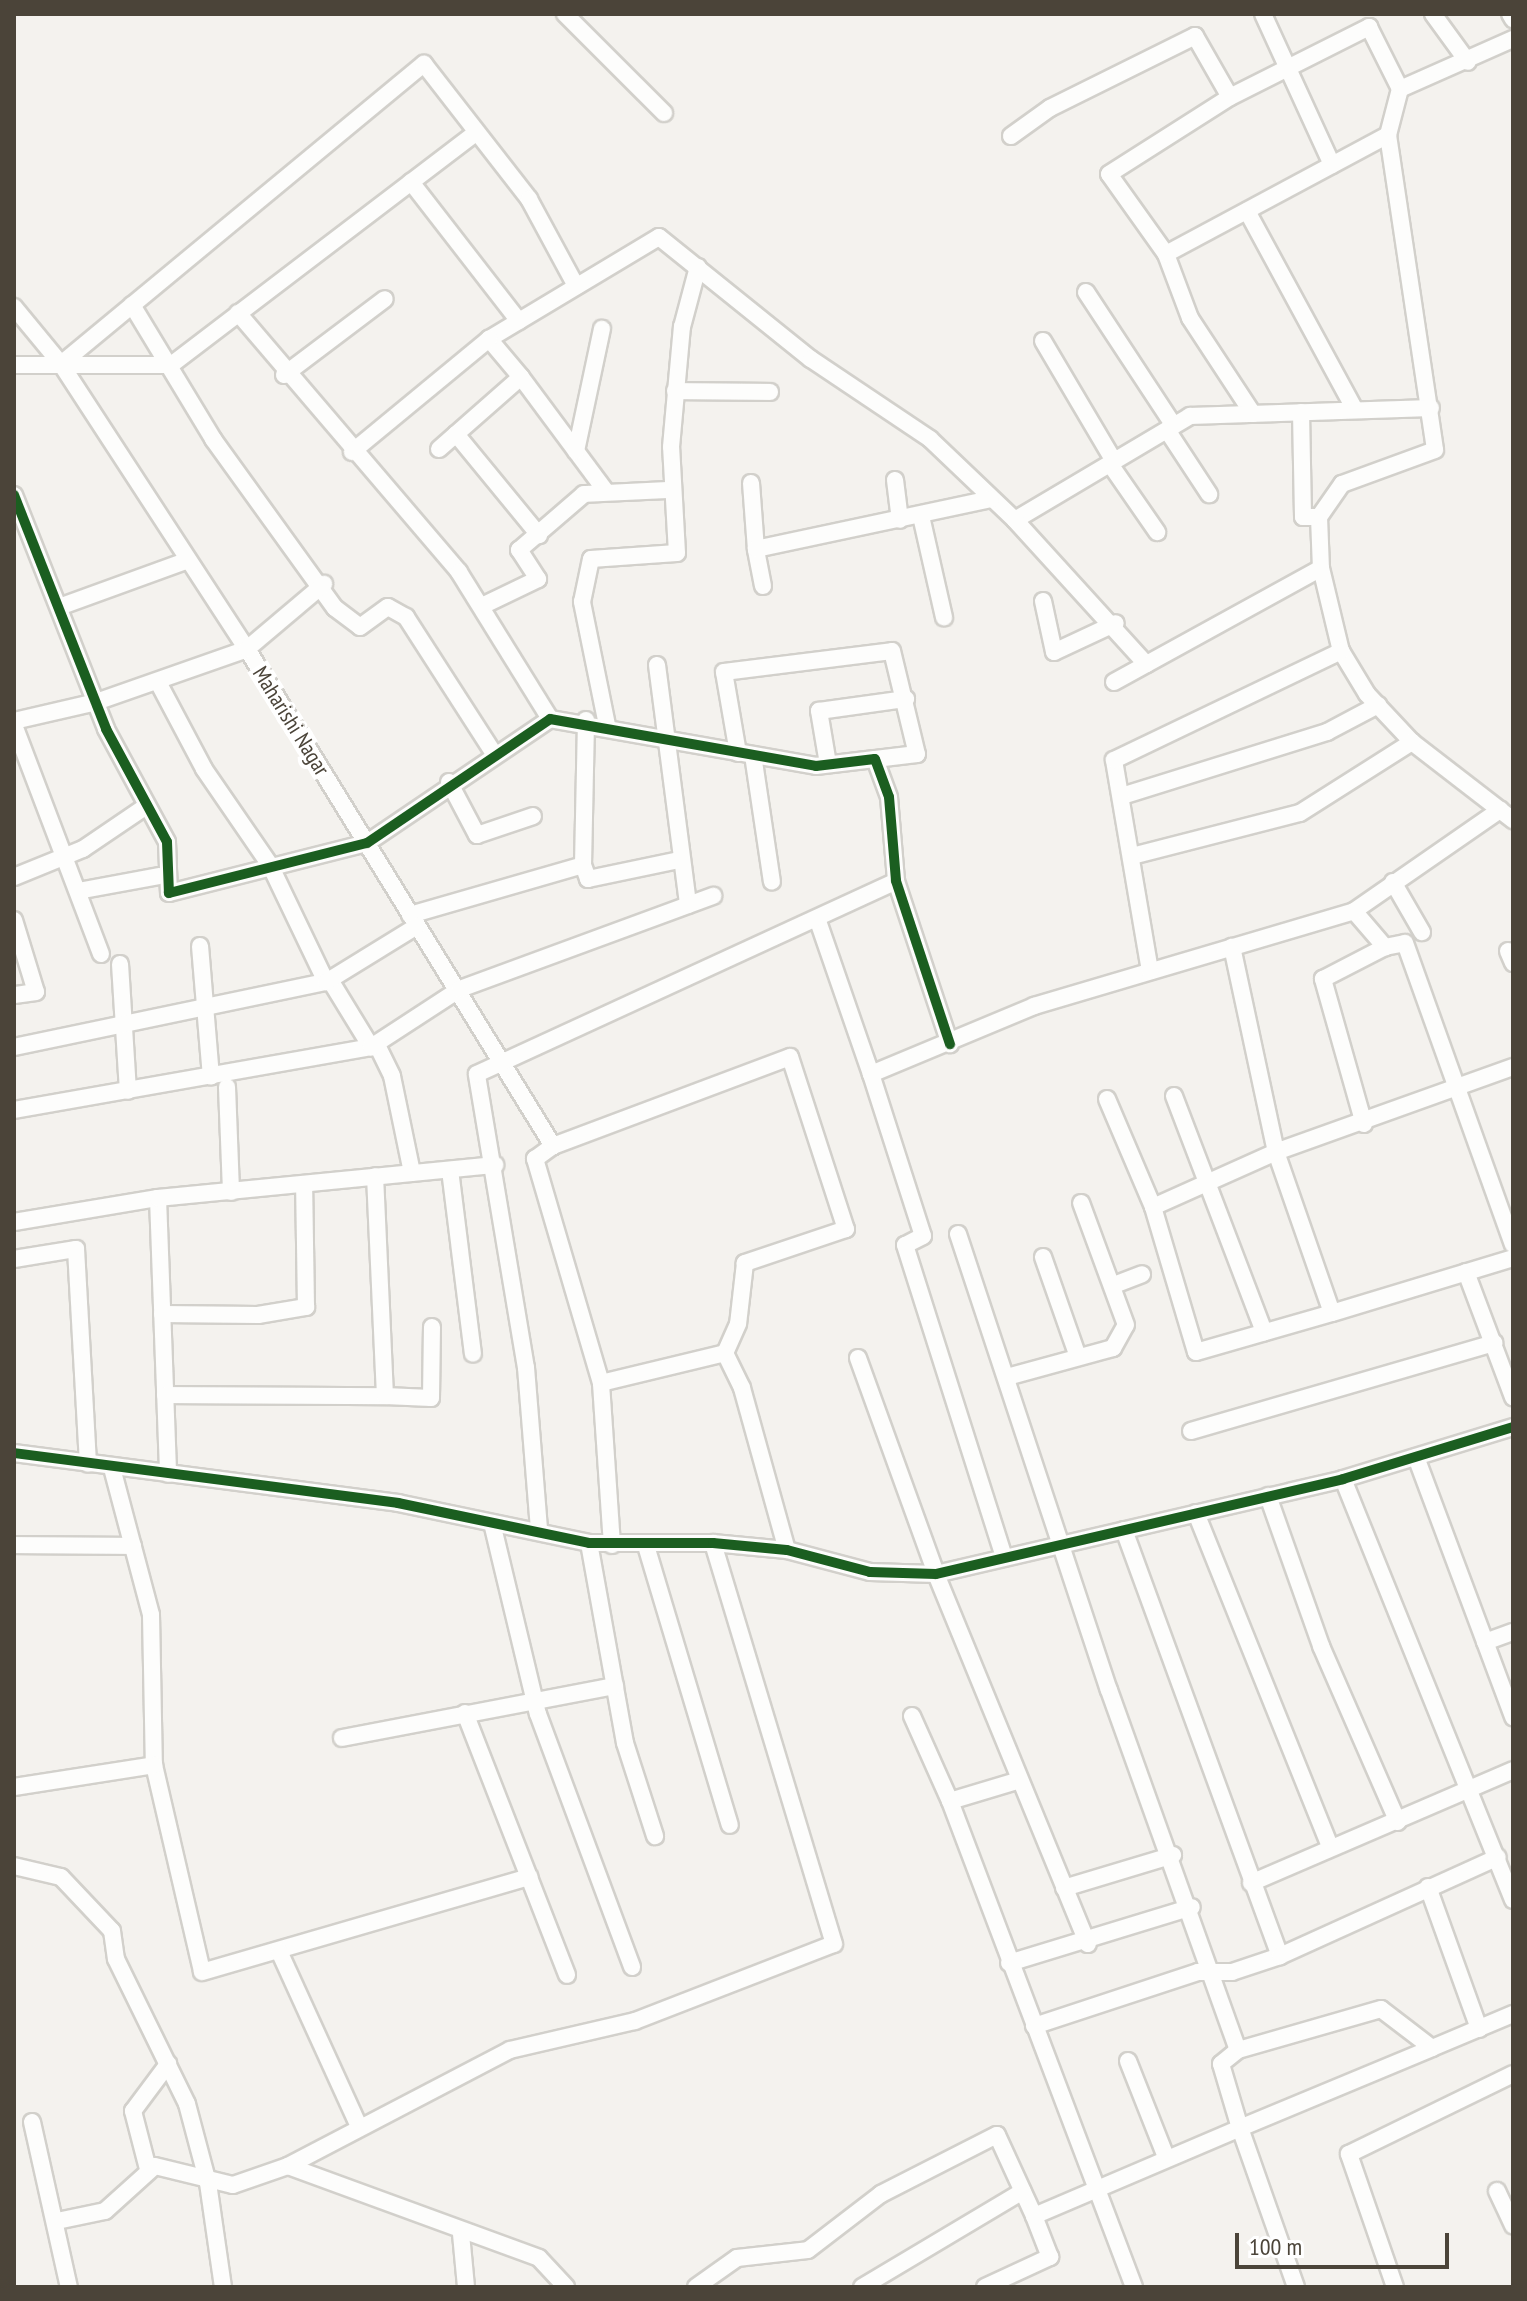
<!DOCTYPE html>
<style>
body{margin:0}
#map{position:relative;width:1527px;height:2301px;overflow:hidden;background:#f4f2ee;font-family:"PT Sans Narrow",sans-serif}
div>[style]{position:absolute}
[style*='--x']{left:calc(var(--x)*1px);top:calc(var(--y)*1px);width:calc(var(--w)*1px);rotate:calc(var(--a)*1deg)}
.roads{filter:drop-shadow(2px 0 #d2d0cb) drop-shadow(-2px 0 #d2d0cb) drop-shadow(0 2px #d2d0cb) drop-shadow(0 -2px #d2d0cb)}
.street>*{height:16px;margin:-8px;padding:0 8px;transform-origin:8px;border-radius:8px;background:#fdfdfc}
.cycleway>*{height:10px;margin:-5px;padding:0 5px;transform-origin:5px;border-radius:5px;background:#1b5e20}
span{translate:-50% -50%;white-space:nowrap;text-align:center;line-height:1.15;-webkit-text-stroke:8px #fff;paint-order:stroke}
.street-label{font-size:22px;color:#4b4439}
.frame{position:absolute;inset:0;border:16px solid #4b4439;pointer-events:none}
.scale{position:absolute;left:1235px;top:2233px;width:214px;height:36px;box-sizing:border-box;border:4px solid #4b4439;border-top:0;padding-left:10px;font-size:24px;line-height:28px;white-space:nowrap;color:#4b4439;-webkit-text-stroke:6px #fff;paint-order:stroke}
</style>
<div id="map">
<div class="roads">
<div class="street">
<div style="--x:565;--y:14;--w:140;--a:45"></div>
<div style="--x:1263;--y:14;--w:166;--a:65.4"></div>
<div style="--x:1433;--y:14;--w:59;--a:53.9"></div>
<div style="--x:1510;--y:14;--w:6;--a:59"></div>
<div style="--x:1388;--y:135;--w:318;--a:81.5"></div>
<div style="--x:1435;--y:450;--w:99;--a:159.9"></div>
<div style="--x:1342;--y:484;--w:40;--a:124.9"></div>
<div style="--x:1319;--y:517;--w:51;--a:87.8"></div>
<div style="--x:1321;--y:568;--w:85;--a:76.5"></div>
<div style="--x:1341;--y:651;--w:50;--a:58.8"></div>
<div style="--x:1367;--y:694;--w:66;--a:46.8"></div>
<div style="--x:1412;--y:742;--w:128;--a:37.7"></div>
<div style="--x:1011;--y:136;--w:48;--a:-35.7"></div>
<div style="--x:1050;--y:108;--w:162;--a:-26.4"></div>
<div style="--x:1195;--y:36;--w:70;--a:60.2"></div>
<div style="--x:411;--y:182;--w:176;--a:52.2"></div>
<div style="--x:1247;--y:211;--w:226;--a:61.5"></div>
<div style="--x:1166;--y:254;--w:98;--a:-125.5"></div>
<div style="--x:1109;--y:174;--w:143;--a:-32.5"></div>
<div style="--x:1230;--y:97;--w:156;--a:-26.7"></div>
<div style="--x:1369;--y:27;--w:69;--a:63.4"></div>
<div style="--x:1086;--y:292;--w:160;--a:56.7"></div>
<div style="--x:132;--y:305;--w:157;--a:58.8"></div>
<div style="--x:213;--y:439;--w:208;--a:54.2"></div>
<div style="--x:335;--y:608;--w:31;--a:37"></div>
<div style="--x:360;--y:627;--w:34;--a:-36"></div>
<div style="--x:388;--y:607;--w:21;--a:29"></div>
<div style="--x:406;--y:617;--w:161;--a:57.2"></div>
<div style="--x:14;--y:307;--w:74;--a:50.5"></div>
<div style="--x:61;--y:364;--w:340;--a:56.9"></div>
<div style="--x:247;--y:649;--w:584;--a:58.38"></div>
<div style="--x:238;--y:313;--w:340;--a:49.5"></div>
<div style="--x:459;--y:572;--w:173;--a:58.2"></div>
<div style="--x:1043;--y:341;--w:139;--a:59.4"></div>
<div style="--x:61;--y:364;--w:471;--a:-39.6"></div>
<div style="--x:424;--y:64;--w:171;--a:52.1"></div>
<div style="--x:529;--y:199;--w:99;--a:61.6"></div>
<div style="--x:14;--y:365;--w:157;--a:0"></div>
<div style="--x:171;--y:365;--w:381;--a:-37.3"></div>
<div style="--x:284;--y:375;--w:126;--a:-37"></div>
<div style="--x:521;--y:377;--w:141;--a:53.4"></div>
<div style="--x:675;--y:391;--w:95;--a:0.6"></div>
<div style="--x:1301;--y:412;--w:105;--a:88.9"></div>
<div style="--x:1303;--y:517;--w:16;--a:0"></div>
<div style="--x:1253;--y:414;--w:115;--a:-123.3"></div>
<div style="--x:1190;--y:318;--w:68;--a:-110.6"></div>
<div style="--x:1166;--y:254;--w:252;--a:-28.2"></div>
<div style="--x:1388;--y:135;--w:48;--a:-75.4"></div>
<div style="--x:1400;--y:89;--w:124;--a:-23.9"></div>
<div style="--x:1167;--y:430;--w:77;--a:56.7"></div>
<div style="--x:456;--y:434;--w:131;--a:50.6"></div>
<div style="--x:439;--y:449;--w:109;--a:-41.3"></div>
<div style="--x:521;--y:377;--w:50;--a:-130.1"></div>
<div style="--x:489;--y:339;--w:198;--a:-31"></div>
<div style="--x:659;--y:237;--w:195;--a:38.8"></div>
<div style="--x:811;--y:359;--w:143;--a:33.9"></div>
<div style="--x:930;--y:439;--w:117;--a:43.6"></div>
<div style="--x:1015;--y:520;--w:204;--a:-30.7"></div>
<div style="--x:1190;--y:416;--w:241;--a:-1.9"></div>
<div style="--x:576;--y:451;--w:125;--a:-78"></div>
<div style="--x:352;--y:452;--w:178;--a:-39.5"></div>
<div style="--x:1110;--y:464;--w:83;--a:55.3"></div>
<div style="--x:895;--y:480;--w:40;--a:82.9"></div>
<div style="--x:751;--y:483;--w:66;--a:85.7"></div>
<div style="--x:14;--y:495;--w:251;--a:68.5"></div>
<div style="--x:106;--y:729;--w:128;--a:61.6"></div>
<div style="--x:167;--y:842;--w:51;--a:87.8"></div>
<div style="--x:169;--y:893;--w:204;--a:-14.2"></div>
<div style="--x:367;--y:843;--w:221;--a:-34.1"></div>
<div style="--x:550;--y:719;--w:270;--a:10"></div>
<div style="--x:816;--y:766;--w:59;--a:-6.8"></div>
<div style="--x:875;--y:759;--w:40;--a:69.8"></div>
<div style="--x:889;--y:797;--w:84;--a:85.2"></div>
<div style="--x:896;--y:881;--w:172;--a:71.7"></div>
<div style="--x:921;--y:516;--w:104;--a:77.2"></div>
<div style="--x:1015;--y:520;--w:195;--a:47.7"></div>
<div style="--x:763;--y:586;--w:38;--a:-101"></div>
<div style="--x:756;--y:549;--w:240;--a:-12"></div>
<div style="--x:1043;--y:601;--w:52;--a:77.8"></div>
<div style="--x:1054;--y:652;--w:68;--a:-25.1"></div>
<div style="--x:484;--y:605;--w:60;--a:-25.7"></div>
<div style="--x:538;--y:579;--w:35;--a:-123"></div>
<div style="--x:519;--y:550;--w:86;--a:-40.7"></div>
<div style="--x:584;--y:494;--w:86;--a:-2.7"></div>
<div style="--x:59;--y:607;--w:137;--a:-20"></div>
<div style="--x:657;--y:665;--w:242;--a:82.6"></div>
<div style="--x:158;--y:682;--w:98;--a:62.1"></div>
<div style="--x:204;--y:769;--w:116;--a:55.5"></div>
<div style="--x:270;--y:865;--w:130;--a:64.4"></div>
<div style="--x:1114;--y:682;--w:236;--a:-28.8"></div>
<div style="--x:14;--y:721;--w:84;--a:-13"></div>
<div style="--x:96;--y:702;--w:160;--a:-19.3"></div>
<div style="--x:247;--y:649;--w:101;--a:-40.2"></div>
<div style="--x:14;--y:725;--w:245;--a:69.2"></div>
<div style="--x:607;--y:725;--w:126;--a:-101.5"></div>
<div style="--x:582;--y:602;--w:44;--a:-78.2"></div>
<div style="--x:591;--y:559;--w:86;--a:-4"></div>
<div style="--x:677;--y:553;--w:106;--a:-93.2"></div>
<div style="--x:671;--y:447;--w:121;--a:-84.8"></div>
<div style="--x:682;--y:327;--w:62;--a:-75.1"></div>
<div style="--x:738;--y:753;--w:82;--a:-99.8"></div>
<div style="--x:724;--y:672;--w:169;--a:-7.1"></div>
<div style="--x:892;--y:651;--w:106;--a:76.4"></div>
<div style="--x:917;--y:754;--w:42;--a:173.2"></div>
<div style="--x:753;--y:755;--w:128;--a:81.5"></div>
<div style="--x:828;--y:764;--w:54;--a:-99.6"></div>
<div style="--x:819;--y:711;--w:88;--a:-7.9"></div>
<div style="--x:449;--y:782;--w:60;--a:62.2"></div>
<div style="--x:477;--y:835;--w:59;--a:-18.7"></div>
<div style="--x:1125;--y:795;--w:212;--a:-17.3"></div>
<div style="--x:1327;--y:732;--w:58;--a:-27.9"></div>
<div style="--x:1132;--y:856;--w:173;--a:-14.4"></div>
<div style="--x:1300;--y:813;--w:133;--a:-32.4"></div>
<div style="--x:583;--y:865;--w:15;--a:70"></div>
<div style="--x:588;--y:879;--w:93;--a:-11.8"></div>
<div style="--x:14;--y:877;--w:74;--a:-22.1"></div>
<div style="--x:83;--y:849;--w:75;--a:-34.1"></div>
<div style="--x:1393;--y:882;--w:58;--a:59.9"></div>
<div style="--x:78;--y:891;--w:82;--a:-10.5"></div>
<div style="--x:1354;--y:911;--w:48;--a:49.3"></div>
<div style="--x:1385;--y:947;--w:20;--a:-11"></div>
<div style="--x:1405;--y:943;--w:320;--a:70.3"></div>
<div style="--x:410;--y:915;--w:180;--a:-16.1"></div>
<div style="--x:583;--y:865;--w:145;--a:-88.8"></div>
<div style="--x:14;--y:920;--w:75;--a:73"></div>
<div style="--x:36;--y:992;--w:22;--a:172"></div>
<div style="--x:818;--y:921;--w:162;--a:70.9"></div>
<div style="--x:871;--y:1074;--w:177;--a:-22.6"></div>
<div style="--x:1034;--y:1006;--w:334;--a:-16.5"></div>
<div style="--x:1354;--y:911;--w:178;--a:-34.7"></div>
<div style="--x:200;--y:946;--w:131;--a:85.2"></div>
<div style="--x:1508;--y:951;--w:13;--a:67"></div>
<div style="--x:120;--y:964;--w:127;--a:86.4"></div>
<div style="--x:1150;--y:971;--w:214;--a:-99.7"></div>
<div style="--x:1114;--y:760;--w:252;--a:-25.6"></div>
<div style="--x:330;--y:980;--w:79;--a:58.5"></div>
<div style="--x:377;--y:1045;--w:34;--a:64"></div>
<div style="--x:392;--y:1076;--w:99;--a:78.3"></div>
<div style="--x:14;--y:1047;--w:319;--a:-11.8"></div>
<div style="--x:326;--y:982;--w:107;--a:-31.6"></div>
<div style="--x:1513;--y:1067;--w:252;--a:160.3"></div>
<div style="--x:1276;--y:1152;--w:170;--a:70.8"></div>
<div style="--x:1332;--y:1313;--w:189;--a:-16.9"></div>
<div style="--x:871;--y:1074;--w:170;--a:72.2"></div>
<div style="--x:923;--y:1236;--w:20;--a:153"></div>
<div style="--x:905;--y:1245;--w:328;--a:72.4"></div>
<div style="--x:227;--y:1087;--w:105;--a:87.8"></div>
<div style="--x:1174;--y:1096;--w:253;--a:69.1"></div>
<div style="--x:1107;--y:1099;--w:117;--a:66.9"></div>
<div style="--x:1153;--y:1207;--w:151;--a:73.5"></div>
<div style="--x:1196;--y:1352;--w:141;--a:-16"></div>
<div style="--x:14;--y:1110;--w:363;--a:-10"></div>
<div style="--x:371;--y:1047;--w:106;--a:-33.1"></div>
<div style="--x:460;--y:989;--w:270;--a:-20.2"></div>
<div style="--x:1364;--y:1124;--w:151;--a:-105.8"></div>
<div style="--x:1323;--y:979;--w:70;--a:-27.3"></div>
<div style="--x:450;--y:1170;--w:185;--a:82.9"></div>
<div style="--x:158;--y:1198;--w:276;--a:87.9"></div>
<div style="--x:1153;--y:1207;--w:135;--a:-24.1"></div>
<div style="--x:1276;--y:1152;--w:210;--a:-102.1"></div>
<div style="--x:14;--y:1222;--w:146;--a:-9.5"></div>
<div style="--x:158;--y:1198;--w:339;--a:-5.6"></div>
<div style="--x:958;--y:1234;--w:480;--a:71.7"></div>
<div style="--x:1109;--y:1690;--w:382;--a:70.3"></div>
<div style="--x:1043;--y:1257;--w:103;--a:70.7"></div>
<div style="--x:14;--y:1259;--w:63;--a:-9.2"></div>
<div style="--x:76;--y:1249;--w:215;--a:86.8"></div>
<div style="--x:1466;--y:1272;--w:134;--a:69.4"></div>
<div style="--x:1114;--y:1285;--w:30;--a:-21"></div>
<div style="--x:162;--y:1314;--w:96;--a:0.6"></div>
<div style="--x:258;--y:1315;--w:49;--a:-9.5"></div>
<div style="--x:306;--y:1307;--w:121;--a:-90.9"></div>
<div style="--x:858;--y:1358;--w:230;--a:70.1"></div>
<div style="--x:936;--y:1574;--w:400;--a:67.7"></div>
<div style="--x:1007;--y:1377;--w:110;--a:-15.3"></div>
<div style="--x:1113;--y:1348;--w:26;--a:-61"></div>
<div style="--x:1126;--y:1325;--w:130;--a:-110.2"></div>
<div style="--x:601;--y:1383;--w:128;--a:-13.6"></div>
<div style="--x:725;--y:1353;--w:39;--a:64"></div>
<div style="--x:742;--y:1388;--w:168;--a:74.5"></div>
<div style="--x:165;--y:1395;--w:220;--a:0.3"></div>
<div style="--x:385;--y:1396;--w:220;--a:-92.6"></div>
<div style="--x:385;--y:1396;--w:46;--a:2.5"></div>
<div style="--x:431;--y:1398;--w:71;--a:-89.2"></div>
<div style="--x:1191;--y:1431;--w:316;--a:-16.2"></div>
<div style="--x:14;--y:1453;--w:387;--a:7.4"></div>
<div style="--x:398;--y:1503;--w:195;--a:11.8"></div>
<div style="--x:589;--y:1543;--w:124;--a:0"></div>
<div style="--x:713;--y:1543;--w:74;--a:5.4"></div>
<div style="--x:787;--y:1550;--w:86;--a:14.8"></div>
<div style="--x:870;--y:1572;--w:66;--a:1.7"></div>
<div style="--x:936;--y:1574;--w:418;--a:-13.1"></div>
<div style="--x:1343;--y:1479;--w:178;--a:-17"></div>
<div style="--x:1416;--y:1457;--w:278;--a:69.5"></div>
<div style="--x:112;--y:1468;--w:152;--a:75.1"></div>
<div style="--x:151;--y:1615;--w:150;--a:88.9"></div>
<div style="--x:154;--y:1765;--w:212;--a:76.9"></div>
<div style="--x:202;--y:1972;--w:341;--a:-16.2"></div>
<div style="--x:1343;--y:1479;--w:454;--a:68"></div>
<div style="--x:1268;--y:1496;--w:159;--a:70.5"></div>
<div style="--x:1321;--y:1646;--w:192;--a:66.4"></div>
<div style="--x:1196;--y:1513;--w:361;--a:68.1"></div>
<div style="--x:492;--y:1523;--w:196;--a:76.5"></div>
<div style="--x:538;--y:1714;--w:270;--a:69.6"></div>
<div style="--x:539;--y:1529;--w:162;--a:-94.6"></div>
<div style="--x:526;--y:1368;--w:298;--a:-99.5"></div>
<div style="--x:477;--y:1074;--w:461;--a:-24.7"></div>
<div style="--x:1124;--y:1530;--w:454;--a:69.9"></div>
<div style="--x:589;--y:1543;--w:203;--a:79.8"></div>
<div style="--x:625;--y:1743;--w:98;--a:72.1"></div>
<div style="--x:14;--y:1545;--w:119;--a:0.5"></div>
<div style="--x:612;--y:1545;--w:162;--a:-93.9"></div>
<div style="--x:601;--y:1383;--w:234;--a:-106.4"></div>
<div style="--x:535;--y:1159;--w:22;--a:-36"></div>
<div style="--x:553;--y:1146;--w:253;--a:-20.6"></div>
<div style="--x:790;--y:1057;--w:181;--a:72"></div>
<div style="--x:846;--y:1229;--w:107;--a:161.4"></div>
<div style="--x:745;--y:1263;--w:61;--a:96.5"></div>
<div style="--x:738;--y:1324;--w:32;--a:114"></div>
<div style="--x:647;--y:1549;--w:288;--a:73.3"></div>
<div style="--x:1485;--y:1642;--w:30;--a:-20"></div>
<div style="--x:465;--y:1713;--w:281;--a:68.7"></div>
<div style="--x:912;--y:1716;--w:93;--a:65.9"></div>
<div style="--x:950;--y:1801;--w:73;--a:-16.7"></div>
<div style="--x:342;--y:1738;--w:278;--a:-10.8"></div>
<div style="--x:14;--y:1787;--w:142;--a:-8.9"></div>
<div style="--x:950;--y:1801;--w:520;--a:69.26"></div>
<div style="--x:14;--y:1866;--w:48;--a:13.2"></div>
<div style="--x:61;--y:1877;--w:74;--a:46.6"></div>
<div style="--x:112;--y:1931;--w:28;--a:82"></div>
<div style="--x:116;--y:1959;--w:161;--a:63.9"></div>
<div style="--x:187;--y:2104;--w:82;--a:75.1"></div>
<div style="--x:208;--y:2183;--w:105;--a:81.8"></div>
<div style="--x:1251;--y:1883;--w:285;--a:-23.3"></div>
<div style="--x:1428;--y:1887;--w:151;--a:70.2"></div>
<div style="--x:1064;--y:1888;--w:114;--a:-16.8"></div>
<div style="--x:279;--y:1951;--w:190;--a:65.5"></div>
<div style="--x:1009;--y:1963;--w:191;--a:-17"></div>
<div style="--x:1034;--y:2026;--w:173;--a:-18.2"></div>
<div style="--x:1198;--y:1972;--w:34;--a:0"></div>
<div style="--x:1232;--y:1972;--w:51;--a:-18.4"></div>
<div style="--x:1280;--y:1956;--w:239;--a:-24.4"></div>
<div style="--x:1432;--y:2048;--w:64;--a:-142.6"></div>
<div style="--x:1381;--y:2009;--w:149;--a:164"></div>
<div style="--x:1238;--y:2050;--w:22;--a:141"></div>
<div style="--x:1221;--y:2064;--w:67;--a:73.5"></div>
<div style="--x:1240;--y:2128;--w:208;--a:-22.6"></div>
<div style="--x:1432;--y:2048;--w:88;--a:-22.8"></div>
<div style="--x:1128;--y:2061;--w:103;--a:68.4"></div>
<div style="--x:32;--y:2122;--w:169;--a:77.4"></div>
<div style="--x:288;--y:2166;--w:267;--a:20.1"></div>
<div style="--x:539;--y:2258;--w:40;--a:47"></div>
<div style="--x:148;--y:2169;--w:60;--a:-104.5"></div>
<div style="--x:133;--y:2111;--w:59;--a:-53.3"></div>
<div style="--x:1497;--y:2191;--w:38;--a:65"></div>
<div style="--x:57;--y:2221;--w:49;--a:-11.8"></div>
<div style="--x:105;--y:2211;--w:67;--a:-42"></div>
<div style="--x:155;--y:2166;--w:80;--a:13.7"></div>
<div style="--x:233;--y:2185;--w:58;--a:-19.1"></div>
<div style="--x:288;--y:2166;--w:250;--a:-27.6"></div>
<div style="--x:510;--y:2050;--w:128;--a:-13.1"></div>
<div style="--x:635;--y:2021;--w:213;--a:-21.2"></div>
<div style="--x:834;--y:1944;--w:419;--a:-106.8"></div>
<div style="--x:461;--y:2234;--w:53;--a:84.6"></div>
<div style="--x:696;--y:2287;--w:50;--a:-35.3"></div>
<div style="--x:737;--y:2258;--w:71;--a:-6.4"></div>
<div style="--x:808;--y:2250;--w:92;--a:-37.5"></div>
<div style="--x:881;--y:2194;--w:130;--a:-27"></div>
<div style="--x:997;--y:2135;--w:89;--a:65.4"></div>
<div style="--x:1034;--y:2216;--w:224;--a:-23.1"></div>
<div style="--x:1240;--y:2128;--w:169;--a:70.6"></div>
<div style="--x:862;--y:2287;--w:187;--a:-30.8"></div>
<div style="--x:985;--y:2287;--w:72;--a:-24.8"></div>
<div style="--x:1050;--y:2257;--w:44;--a:-111.3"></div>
<div style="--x:1395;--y:2287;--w:141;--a:-109.1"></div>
<div style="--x:1349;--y:2154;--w:182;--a:-26"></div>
</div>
</div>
<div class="cycleway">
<div style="--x:14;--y:495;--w:251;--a:68.5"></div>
<div style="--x:106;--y:729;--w:128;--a:61.6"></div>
<div style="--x:167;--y:842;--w:51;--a:87.8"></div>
<div style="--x:169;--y:893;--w:204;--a:-14.2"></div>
<div style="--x:367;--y:843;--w:221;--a:-34.1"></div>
<div style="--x:550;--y:719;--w:270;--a:10"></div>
<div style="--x:816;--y:766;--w:59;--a:-6.8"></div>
<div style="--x:875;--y:759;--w:40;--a:69.8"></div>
<div style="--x:889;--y:797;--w:84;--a:85.2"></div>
<div style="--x:896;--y:881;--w:172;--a:71.7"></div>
<div style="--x:14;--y:1453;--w:387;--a:7.4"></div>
<div style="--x:398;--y:1503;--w:195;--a:11.8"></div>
<div style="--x:589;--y:1543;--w:124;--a:0"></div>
<div style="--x:713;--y:1543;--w:74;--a:5.4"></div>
<div style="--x:787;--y:1550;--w:86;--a:14.8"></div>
<div style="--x:870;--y:1572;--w:66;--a:1.7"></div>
<div style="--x:936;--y:1574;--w:418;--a:-13.1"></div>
<div style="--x:1343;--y:1479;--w:178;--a:-17"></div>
</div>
<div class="street-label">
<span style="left:291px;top:721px;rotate:58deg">Maharishi Nagar</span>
</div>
<div class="frame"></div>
<div class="scale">100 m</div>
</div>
